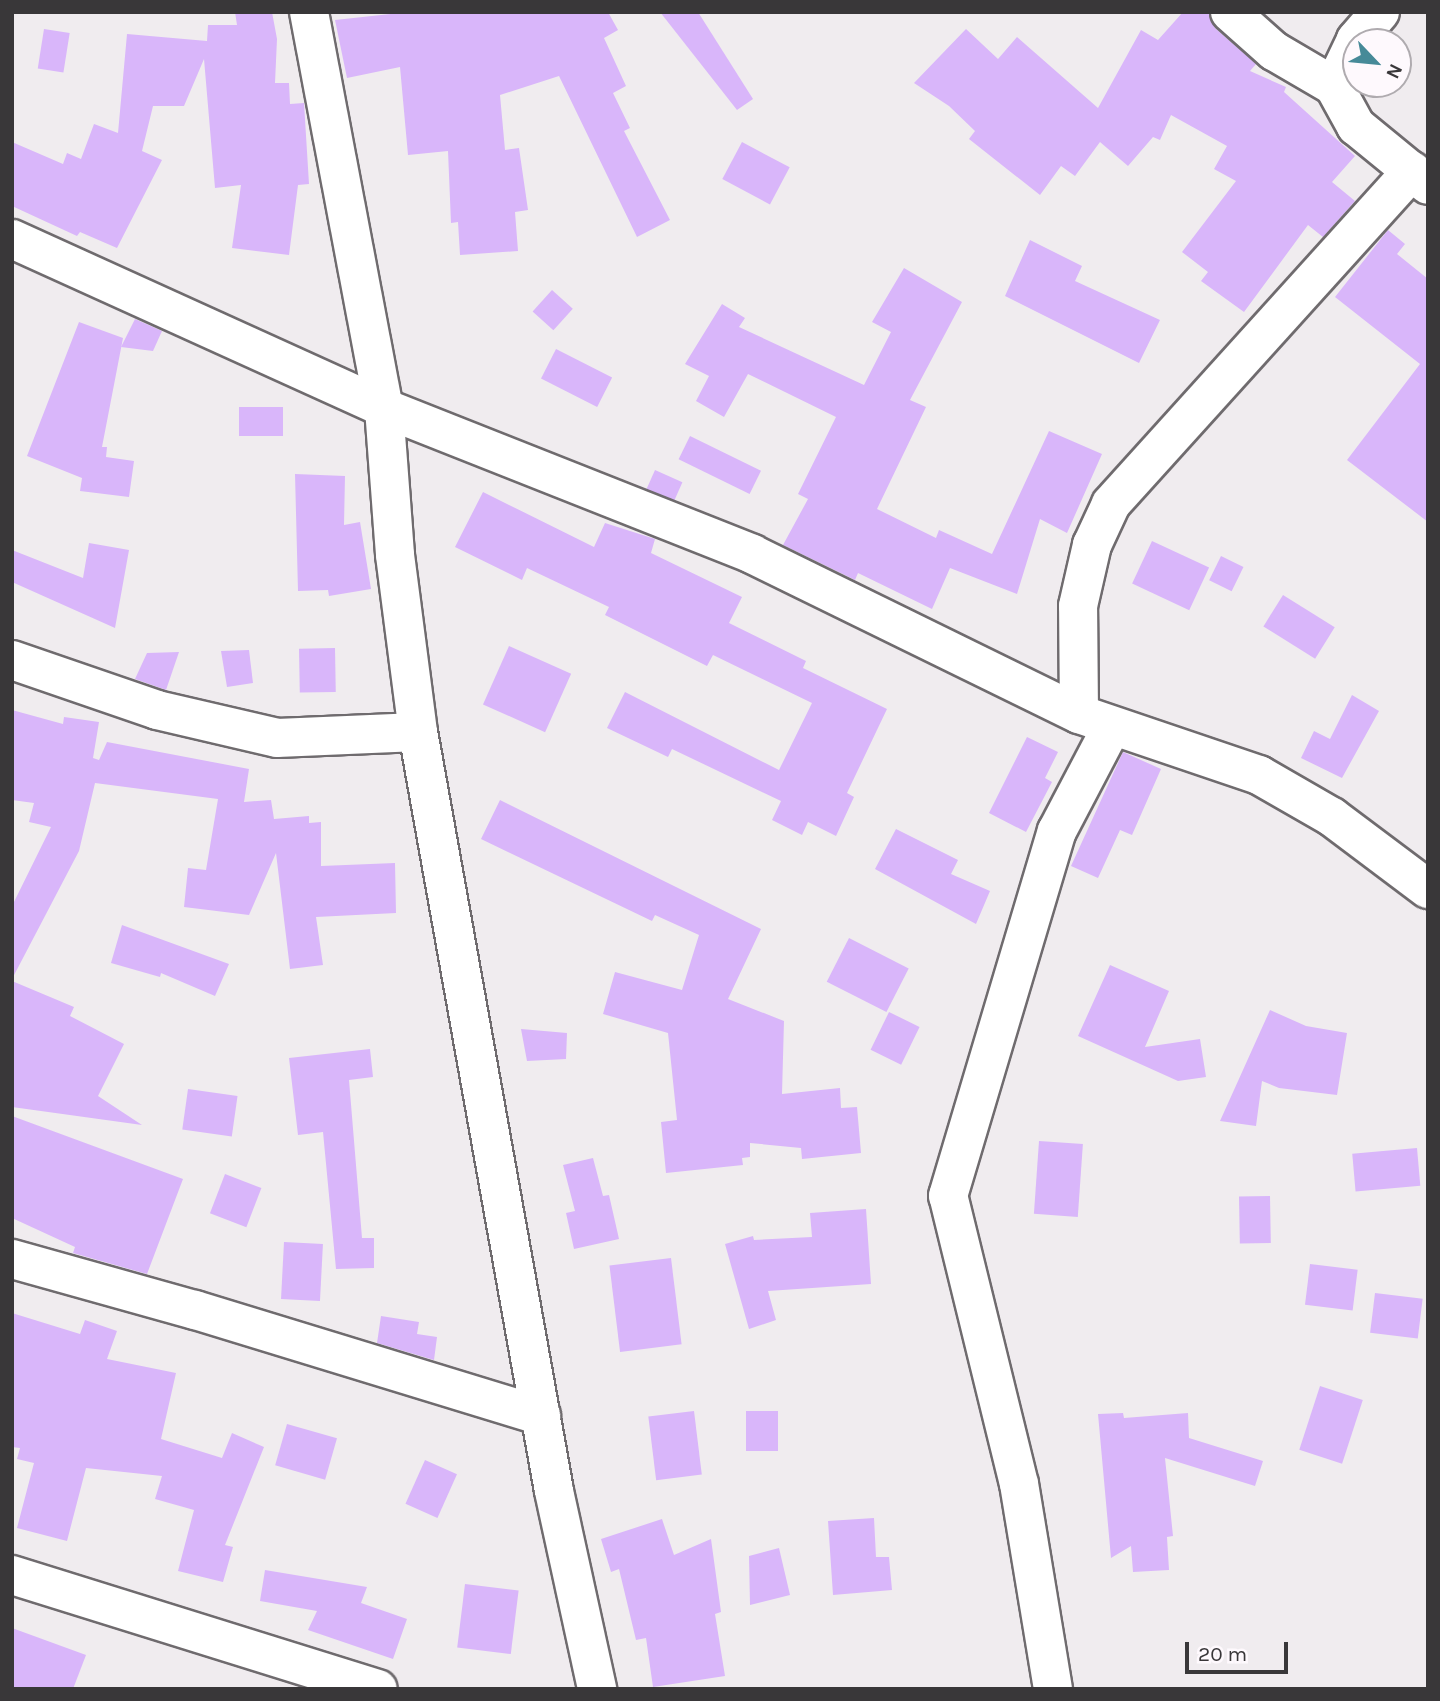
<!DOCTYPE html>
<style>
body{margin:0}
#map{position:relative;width:1440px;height:1701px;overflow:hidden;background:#f0ecef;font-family:Karla,sans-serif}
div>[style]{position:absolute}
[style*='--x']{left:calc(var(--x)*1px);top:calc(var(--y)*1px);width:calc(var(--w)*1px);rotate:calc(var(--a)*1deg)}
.building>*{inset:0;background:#d9b6fa;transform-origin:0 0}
.roads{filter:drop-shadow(2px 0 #6f6b6e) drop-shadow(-2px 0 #6f6b6e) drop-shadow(0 2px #6f6b6e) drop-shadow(0 -2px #6f6b6e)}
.minor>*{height:38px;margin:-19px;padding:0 19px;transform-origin:19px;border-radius:19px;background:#fff}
span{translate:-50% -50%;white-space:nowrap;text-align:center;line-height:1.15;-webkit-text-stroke:7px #fef9fd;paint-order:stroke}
.frame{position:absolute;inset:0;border:14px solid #393739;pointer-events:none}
.north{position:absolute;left:1342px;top:28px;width:70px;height:70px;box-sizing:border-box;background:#fef9fd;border:2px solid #afabaf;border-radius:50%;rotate:116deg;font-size:19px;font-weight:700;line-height:28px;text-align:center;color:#393739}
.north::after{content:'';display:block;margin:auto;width:24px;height:32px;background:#468a98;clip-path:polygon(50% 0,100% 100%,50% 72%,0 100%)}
.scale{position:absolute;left:1185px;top:1642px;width:103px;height:32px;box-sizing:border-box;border:4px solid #393739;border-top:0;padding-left:9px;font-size:21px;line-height:24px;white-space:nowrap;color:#393739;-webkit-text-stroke:5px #fef9fd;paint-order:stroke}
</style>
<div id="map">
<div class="building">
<div style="clip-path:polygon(235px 12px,272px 12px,277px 39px,275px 83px,289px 83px,290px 104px,304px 103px,309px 184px,298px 185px,289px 255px,232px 248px,241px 185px,215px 188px,204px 59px,184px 106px,153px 106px,142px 151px,162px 160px,117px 248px,80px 232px,77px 236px,12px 206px,12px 142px,63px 164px,67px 153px,81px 159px,94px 124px,118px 133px,127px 34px,207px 41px,208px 25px,237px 25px)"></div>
<div style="clip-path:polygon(409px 12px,608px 12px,618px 30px,604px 38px,626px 86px,613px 93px,630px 128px,624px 131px,670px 220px,637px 237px,559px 76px,500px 95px,505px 150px,519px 148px,528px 210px,515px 212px,518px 251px,460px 255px,458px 222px,451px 223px,448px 151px,408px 155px,400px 67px,347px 78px,335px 20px)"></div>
<div style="clip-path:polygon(660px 12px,698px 12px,753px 99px,737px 110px)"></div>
<div style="clip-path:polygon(1183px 12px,1209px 12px,1215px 28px,1256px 64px,1250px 71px,1286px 87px,1284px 92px,1355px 156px,1332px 182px,1355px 201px,1323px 237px,1308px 225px,1244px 312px,1201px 281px,1208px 272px,1182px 252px,1236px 181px,1214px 169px,1227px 146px,1171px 115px,1160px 140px,1153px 137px,1128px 166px,1100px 142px,1075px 176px,1061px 166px,1040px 195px,969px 139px,975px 131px,949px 106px,914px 83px,966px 29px,998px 59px,1017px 37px,1098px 108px,1141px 30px,1158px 40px)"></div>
<div style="left:44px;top:29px;width:26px;height:40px;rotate:9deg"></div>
<div style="left:742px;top:142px;width:54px;height:42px;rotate:28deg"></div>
<div style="clip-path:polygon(1388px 230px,1405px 244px,1397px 254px,1428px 279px,1428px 522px,1347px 460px,1420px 364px,1335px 297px)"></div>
<div style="clip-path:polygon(1030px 240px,1082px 266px,1075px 281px,1160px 320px,1139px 363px,1005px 296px)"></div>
<div style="clip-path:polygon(904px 268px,962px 302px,910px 400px,926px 407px,877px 509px,936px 538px,939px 530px,992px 554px,1049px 431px,1102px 454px,1067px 533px,1040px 519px,1017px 594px,950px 568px,932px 609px,858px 573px,855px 580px,783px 545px,808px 499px,798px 494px,836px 417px,748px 374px,724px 417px,696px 401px,709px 376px,685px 364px,722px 304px,745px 318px,739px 327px,864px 385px,891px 332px,872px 322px)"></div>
<div style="left:552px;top:290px;width:28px;height:29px;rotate:42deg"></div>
<div style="clip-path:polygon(135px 319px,162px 331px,153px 351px,121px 347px)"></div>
<div style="clip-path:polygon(79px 322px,123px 338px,102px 447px,107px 447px,106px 457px,134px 461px,129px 497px,80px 491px,82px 478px,27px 456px)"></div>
<div style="left:556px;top:349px;width:63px;height:33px;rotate:27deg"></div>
<div style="left:239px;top:407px;width:44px;height:29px"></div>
<div style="left:690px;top:436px;width:79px;height:26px;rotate:26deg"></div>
<div style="left:655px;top:470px;width:30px;height:21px;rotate:24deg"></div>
<div style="clip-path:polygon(295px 474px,345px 476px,344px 525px,360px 522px,371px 589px,329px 596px,328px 590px,298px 591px)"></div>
<div style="clip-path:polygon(483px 492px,594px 547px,605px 523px,655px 539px,651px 553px,742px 597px,729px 623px,806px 661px,803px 668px,887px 709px,847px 793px,854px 797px,836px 836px,808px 822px,802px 835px,772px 820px,781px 801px,672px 749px,668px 757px,607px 728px,625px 692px,779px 770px,812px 703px,713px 655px,707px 666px,605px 615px,609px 607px,527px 568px,522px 580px,455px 547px)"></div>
<div style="left:1152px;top:541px;width:63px;height:47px;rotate:25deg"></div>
<div style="clip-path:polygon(89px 543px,129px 550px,115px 628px,12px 582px,12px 550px,83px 578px)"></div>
<div style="left:1221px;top:556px;width:25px;height:27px;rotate:26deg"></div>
<div style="left:1283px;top:595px;width:61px;height:37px;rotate:32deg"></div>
<div style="left:509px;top:646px;width:68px;height:64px;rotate:24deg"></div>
<div style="left:335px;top:648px;width:44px;height:36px;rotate:89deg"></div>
<div style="clip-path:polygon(249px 650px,253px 683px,227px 687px,221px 651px)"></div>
<div style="clip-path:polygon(179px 652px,166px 690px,135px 679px,147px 653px)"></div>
<div style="clip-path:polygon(1352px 695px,1379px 711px,1342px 778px,1301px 758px,1314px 731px,1330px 739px)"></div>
<div style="clip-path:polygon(12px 710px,63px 724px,64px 717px,99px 722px,93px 758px,99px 760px,107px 742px,249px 769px,244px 802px,271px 800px,274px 819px,309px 816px,309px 823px,321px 822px,321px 866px,395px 863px,396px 913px,316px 917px,323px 965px,290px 969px,276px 853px,249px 915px,184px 907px,188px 868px,206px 870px,218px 799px,95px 783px,79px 851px,12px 979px,12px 906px,51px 827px,29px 822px,34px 803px,12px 800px)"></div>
<div style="clip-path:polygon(1027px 737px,1058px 752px,1045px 778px,1052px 782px,1026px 832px,989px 813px)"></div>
<div style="clip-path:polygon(1123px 752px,1161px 769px,1132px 835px,1120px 830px,1098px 878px,1071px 866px)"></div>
<div style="clip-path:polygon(500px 800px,761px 929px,728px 999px,784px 1021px,782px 1094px,840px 1088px,841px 1108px,857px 1107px,861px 1153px,802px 1159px,801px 1148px,750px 1143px,750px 1157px,742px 1158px,743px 1165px,666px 1173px,661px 1122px,677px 1120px,668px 1033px,603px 1014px,615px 972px,682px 990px,699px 935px,655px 915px,652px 921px,481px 839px)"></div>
<div style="clip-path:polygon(896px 829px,958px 860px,951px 874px,990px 891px,976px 924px,875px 869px)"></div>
<div style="clip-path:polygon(122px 925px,229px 964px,215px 996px,161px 973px,160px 977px,111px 963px)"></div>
<div style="left:849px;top:938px;width:67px;height:49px;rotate:27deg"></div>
<div style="clip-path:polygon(1110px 965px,1169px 991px,1145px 1047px,1200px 1039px,1206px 1077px,1178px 1081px,1078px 1036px)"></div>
<div style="clip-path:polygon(12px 981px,74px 1007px,70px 1016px,124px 1044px,98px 1096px,142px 1125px,12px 1107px)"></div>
<div style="clip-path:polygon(1270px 1010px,1306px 1026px,1347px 1033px,1337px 1095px,1279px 1088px,1262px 1081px,1256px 1126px,1220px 1121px)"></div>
<div style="left:889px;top:1012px;width:34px;height:42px;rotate:26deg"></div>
<div style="clip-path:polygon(521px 1029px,567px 1033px,566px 1059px,527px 1061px)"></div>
<div style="clip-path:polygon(370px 1049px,373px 1077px,349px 1080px,362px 1238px,374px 1238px,374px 1268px,336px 1269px,323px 1132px,298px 1135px,289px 1058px)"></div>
<div style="left:188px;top:1089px;width:50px;height:41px;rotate:8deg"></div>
<div style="clip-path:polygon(12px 1116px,183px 1179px,147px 1274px,73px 1253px,75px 1247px,12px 1218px)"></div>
<div style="left:1039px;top:1141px;width:44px;height:73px;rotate:4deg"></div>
<div style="left:1417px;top:1148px;width:38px;height:65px;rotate:85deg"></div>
<div style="clip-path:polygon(593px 1158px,603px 1196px,609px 1195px,619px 1239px,574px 1249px,566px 1213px,575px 1211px,563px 1165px)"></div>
<div style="left:225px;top:1174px;width:39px;height:42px;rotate:21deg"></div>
<div style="left:1270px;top:1196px;width:47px;height:31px;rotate:89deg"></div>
<div style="clip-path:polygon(866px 1209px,871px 1284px,768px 1291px,776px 1320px,749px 1329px,725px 1244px,753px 1236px,754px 1240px,812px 1237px,810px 1213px)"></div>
<div style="left:284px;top:1242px;width:39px;height:57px;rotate:3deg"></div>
<div style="left:671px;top:1258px;width:87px;height:62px;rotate:83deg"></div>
<div style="left:1310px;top:1264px;width:48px;height:41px;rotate:7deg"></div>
<div style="left:1375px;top:1293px;width:48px;height:40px;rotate:7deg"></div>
<div style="clip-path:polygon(12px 1313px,80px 1334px,85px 1320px,117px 1331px,107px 1359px,176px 1373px,161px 1439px,222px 1458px,232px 1433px,264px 1447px,225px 1545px,233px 1547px,223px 1582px,178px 1571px,194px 1510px,155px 1499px,162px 1476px,86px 1468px,67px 1541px,17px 1528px,34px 1463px,17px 1459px,20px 1448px,12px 1447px)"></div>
<div style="clip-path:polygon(381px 1316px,419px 1322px,417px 1334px,437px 1337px,434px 1360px,377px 1343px)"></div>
<div style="left:1320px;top:1386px;width:45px;height:67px;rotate:18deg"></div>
<div style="left:694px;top:1411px;width:64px;height:46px;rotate:83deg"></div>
<div style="left:778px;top:1411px;width:40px;height:32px;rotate:90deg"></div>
<div style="clip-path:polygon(1123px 1413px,1124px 1418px,1188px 1413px,1189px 1438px,1263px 1461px,1255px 1486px,1165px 1458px,1173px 1536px,1167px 1537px,1169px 1570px,1133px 1572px,1131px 1546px,1111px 1558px,1098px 1414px)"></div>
<div style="left:287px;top:1424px;width:52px;height:43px;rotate:16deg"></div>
<div style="left:425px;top:1460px;width:35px;height:48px;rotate:24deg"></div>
<div style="clip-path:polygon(874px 1518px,876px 1557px,889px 1557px,892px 1590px,833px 1595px,828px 1521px)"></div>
<div style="clip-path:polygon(662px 1519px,674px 1555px,711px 1539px,721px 1612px,715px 1614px,725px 1676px,653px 1687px,646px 1638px,636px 1640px,619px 1569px,611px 1572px,601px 1539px)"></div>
<div style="clip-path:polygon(779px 1548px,790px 1595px,750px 1605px,749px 1556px)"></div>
<div style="clip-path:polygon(265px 1570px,367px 1587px,361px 1603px,407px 1619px,393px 1659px,308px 1630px,317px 1611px,260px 1601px)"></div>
<div style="left:465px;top:1584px;width:54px;height:64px;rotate:7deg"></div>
<div style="clip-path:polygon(12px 1628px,86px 1655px,73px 1689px,12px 1689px)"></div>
</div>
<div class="roads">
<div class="minor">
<div style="--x:309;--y:12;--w:403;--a:79.3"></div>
<div style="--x:384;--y:408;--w:147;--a:85.7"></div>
<div style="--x:395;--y:555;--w:178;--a:82.6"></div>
<div style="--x:418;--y:732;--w:771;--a:79.84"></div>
<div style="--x:554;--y:1491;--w:203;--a:77.7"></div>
<div style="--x:1230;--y:12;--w:59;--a:41.6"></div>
<div style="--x:1274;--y:51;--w:69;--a:30.3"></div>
<div style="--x:1380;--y:12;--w:37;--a:131"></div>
<div style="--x:1356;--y:40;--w:51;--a:115.6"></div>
<div style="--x:1334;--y:86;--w:46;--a:61.2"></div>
<div style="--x:1356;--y:126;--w:93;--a:39.3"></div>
<div style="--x:12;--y:239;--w:409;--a:24.4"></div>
<div style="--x:384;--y:408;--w:396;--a:21.6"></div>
<div style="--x:752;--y:554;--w:364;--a:26.1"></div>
<div style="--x:1079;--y:714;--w:190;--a:18.7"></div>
<div style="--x:1259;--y:775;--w:84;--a:29.9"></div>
<div style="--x:1332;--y:817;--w:120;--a:36.9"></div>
<div style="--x:12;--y:660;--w:153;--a:19"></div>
<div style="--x:157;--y:710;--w:123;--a:13.1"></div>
<div style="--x:277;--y:738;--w:141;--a:-2.4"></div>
<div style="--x:1079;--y:714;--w:108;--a:-90.5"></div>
<div style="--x:1078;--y:606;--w:63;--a:-77.1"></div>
<div style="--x:1092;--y:545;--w:45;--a:-65.1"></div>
<div style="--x:1111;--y:504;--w:449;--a:-47.9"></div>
<div style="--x:12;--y:1259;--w:190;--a:15.6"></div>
<div style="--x:195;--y:1310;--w:362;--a:17"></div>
<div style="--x:12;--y:1575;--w:383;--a:17.3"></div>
<div style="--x:1053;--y:1689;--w:208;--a:-99.4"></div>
<div style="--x:1019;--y:1484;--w:297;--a:-103.8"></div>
<div style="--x:948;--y:1196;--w:381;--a:-73.4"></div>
<div style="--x:1057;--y:831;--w:116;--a:-62.3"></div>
</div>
</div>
<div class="frame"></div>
<div class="north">N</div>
<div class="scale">20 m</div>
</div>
